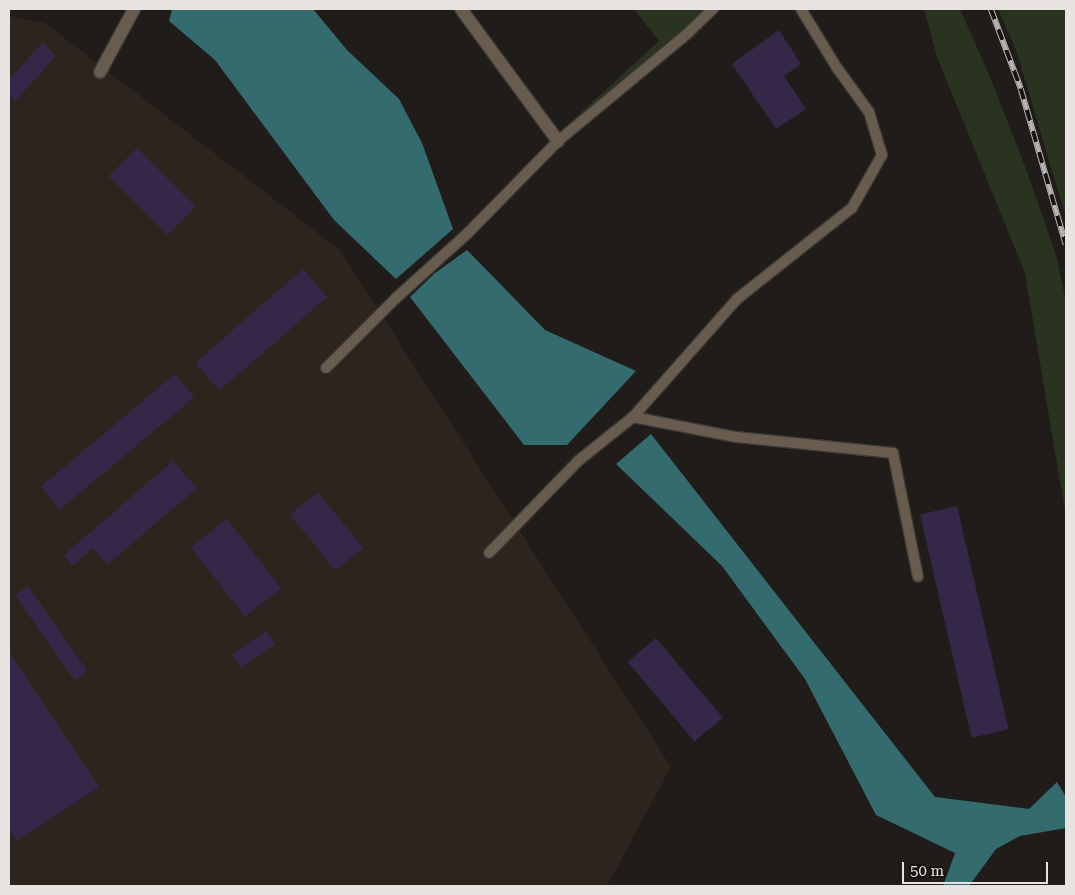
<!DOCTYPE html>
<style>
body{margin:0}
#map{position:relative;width:1075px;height:895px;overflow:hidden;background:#201c19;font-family:"Roboto Serif",serif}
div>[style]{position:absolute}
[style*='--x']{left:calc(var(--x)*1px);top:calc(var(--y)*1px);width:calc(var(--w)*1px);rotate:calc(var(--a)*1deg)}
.built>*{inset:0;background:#2d241e}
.green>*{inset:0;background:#29331f}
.water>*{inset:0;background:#336b6e}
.building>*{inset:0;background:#352748;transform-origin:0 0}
.roads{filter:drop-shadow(1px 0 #3c3835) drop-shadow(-1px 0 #3c3835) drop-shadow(0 1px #3c3835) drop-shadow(0 -1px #3c3835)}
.lane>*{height:10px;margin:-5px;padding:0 5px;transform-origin:5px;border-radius:5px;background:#675c4e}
.street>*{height:12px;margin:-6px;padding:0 6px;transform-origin:6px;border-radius:6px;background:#675c4e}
.rail>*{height:5.5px;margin-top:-2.75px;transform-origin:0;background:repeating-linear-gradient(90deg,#161310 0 11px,#b6b3b1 0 22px);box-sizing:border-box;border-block:1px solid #b6b3b1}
span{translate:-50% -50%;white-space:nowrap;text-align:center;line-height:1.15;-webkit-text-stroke:5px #161310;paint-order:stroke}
.frame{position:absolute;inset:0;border:10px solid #e6e3e1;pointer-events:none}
.scale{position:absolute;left:902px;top:862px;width:146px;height:22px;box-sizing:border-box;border:2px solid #e6e3e1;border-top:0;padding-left:6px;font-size:15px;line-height:18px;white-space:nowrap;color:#e6e3e1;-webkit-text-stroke:4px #161310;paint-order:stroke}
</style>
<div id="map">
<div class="built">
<div style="clip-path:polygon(9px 16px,45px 23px,340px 250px,671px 767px,607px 886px,9px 886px)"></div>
</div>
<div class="green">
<div style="clip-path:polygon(634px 9px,705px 9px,680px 34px,562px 130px,659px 41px)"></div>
<div style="clip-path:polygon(924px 9px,960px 9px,990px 77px,1026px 169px,1056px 255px,1066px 302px,1066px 517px,1025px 273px,937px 57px)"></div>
<div style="clip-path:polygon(998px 9px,1066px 9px,1066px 218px,1017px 53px)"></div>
</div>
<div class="water">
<div style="clip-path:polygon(172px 9px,313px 9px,347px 50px,399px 99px,422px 143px,453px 229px,396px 279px,334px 220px,215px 60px,169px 21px)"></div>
<div style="clip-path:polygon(467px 250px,545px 330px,636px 371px,567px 445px,524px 445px,410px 297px,435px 273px)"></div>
<div style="clip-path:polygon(651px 434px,935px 797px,1029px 809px,1057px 782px,1066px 797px,1066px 828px,1020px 836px,996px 849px,969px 886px,943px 886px,955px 853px,876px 815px,805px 679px,722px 566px,616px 464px)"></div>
</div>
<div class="building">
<div style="clip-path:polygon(779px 30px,801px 64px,784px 76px,806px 109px,776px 129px,732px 64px)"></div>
<div style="clip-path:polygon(43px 42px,56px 56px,15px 101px,9px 94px,9px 80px)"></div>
<div style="left:137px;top:148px;width:83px;height:40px;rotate:45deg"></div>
<div style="left:303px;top:269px;width:37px;height:143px;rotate:49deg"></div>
<div style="left:175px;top:374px;width:30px;height:175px;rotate:50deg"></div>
<div style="clip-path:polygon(173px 461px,197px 488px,107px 565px,93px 548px,73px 566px,64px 555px)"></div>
<div style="left:318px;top:492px;width:72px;height:36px;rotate:51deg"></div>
<div style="left:957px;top:506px;width:229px;height:38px;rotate:77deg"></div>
<div style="left:227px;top:519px;width:88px;height:46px;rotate:52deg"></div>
<div style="left:28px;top:586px;width:104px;height:16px;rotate:55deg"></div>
<div style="left:266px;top:631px;width:16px;height:42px;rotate:55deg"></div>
<div style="left:656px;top:638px;width:104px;height:37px;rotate:50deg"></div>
<div style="clip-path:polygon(9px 652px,99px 787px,17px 841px,9px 829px)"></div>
</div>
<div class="roads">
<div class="lane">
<div style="--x:326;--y:368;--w:99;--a:-45"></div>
<div style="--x:396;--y:298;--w:97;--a:-42.1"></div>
<div style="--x:468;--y:233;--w:129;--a:-45.6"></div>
<div style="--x:558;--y:141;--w:169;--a:-39.7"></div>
<div style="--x:688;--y:33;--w:35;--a:-44"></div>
<div style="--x:633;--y:417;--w:105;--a:11"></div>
<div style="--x:736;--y:437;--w:158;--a:5.8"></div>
<div style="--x:893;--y:453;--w:126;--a:78.6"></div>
<div style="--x:489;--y:553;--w:128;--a:-45.9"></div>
<div style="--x:578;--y:461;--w:70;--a:-38.7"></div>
<div style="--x:633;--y:417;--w:157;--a:-48.6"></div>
<div style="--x:737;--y:299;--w:147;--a:-38.4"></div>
<div style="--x:852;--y:208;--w:61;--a:-60.5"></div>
<div style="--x:882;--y:155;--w:45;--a:-106.8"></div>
<div style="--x:869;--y:112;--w:54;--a:-126"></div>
<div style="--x:837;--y:68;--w:69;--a:-121.4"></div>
</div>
<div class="street">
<div style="--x:461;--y:9;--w:164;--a:53.7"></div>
<div style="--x:100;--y:72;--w:72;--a:-61.6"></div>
</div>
</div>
<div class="rail">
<div style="--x:991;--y:9;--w:85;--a:69.4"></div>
<div style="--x:1021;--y:89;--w:162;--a:73.9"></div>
</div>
<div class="frame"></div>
<div class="scale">50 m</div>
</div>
